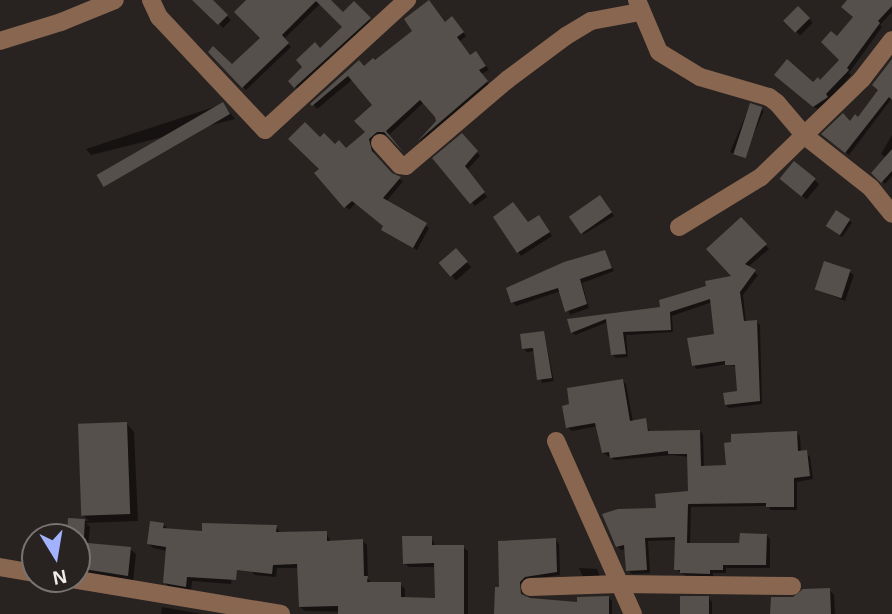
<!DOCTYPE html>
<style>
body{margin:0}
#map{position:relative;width:892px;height:614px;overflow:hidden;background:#282320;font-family:Arial,sans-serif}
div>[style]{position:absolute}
.shadow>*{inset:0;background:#0007;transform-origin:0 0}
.building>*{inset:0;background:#55504c;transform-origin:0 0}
.minor>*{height:18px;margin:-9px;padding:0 9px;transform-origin:9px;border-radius:9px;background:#896650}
span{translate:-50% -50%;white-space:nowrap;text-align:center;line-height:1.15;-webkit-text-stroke:5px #282320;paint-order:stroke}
.north{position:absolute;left:21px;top:523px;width:70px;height:70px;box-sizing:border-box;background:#282320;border:2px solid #787471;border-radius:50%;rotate:169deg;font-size:19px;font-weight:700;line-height:28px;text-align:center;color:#f1edeb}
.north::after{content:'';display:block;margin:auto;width:24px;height:32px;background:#a3b2fd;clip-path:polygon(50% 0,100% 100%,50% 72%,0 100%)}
</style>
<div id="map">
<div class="shadow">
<div style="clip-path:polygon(197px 0,210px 0,231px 20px,223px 28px)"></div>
<div style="clip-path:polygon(249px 0,329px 0,343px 14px,354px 4px,372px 22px,299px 90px,290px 81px,345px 27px,321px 3px,284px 39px,291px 47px,246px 90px,210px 52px,232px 67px,262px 38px)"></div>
<div style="clip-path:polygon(852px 0,890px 0,892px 12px,880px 25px,882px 27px,849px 73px,851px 75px,829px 101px,817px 109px,779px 78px,813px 84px,820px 82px,842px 60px,837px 38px,855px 17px)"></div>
<div style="left:798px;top:8px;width:21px;height:18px;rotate:45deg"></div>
<div style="clip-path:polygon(456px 22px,466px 36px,459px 42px,470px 57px,480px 57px,489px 70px,481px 74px,490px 86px,423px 143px,420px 141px,437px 122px,437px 116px,424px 102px,389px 135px,381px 135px,372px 143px,375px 156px,391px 174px,403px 181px,386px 202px,429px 228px,417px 250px,387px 233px,385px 226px,356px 203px,349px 210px,317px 173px,321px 169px,320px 139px,346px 150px,367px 132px,375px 105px,353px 79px,317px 109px,313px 104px,359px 62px,364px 68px,446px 24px)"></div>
<div style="clip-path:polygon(892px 68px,892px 98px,849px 155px,826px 137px,859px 119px,880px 90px)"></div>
<div style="clip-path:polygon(223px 104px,235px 119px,91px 155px,86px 149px)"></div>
<div style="left:750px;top:105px;width:15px;height:51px;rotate:23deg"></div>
<div style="clip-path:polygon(892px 135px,892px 176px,885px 184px,873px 173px,886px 158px,881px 154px)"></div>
<div style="clip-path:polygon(462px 136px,480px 156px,467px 170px,487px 197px,475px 206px,435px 159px)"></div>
<div style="left:794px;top:163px;width:33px;height:20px;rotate:40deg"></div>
<div style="clip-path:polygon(603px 200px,614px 216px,584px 234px,580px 231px)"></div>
<div style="clip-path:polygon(741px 219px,769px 249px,748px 267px,758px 275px,743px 295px,746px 323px,757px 322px,760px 325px,762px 404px,729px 408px,726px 405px,739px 393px,737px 367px,727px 364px,697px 369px,693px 365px,716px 335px,712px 302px,672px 316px,673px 332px,626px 335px,628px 357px,616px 358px,613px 355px,608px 322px,575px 335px,572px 332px,569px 320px,662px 309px,734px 277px)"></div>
<div style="clip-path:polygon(542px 220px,552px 236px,521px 256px,518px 252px,528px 223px)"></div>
<div style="clip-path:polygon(849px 220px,852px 223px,842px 237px,831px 229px)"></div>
<div style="left:456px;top:250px;width:23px;height:20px;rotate:49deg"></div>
<div style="clip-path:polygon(605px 252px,614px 271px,582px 283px,589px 308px,570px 315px,561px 291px,516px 306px,513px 302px)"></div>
<div style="clip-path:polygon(850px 272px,854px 275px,845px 301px,816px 289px)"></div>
<div style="clip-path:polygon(544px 333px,554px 381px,542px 383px,535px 351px,527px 352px,524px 349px)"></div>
<div style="clip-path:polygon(623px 381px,626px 384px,633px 422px,645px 420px,650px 433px,700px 431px,703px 435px,704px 468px,728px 467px,796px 433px,800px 436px,801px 453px,810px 456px,813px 479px,797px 482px,797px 510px,771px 510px,768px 506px,691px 507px,690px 545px,741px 545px,766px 535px,770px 539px,770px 568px,726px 568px,726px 573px,713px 573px,713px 577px,686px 576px,676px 569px,677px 540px,648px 541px,650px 573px,632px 574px,628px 570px,626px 549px,621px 550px,617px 546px,658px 510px,690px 492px,689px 457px,672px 455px,615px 460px,603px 453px,598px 426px,572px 431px,568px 428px)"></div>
<div style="clip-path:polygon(127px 424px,134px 432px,138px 521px,86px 523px,90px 527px,88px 545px,130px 549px,136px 554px,133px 581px,77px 573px,77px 537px,55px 537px,55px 533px,69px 534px,70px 520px,89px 521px,83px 515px)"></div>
<div style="clip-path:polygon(163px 524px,168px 529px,203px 533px,239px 531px,231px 584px,192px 581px,191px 590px,169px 587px,164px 582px,168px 551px,153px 548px,149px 544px)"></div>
<div style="clip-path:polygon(276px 526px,281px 534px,326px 533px,331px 542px,362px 541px,367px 545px,368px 579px,371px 582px,400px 584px,405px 589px,405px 598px,436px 600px,436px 567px,409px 567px,404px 563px,431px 537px,436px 547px,463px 547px,468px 551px,468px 614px,305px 611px,300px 607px,299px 568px,277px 568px,276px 577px,255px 575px,251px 571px)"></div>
<div style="clip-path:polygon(556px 540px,559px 544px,560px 575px,528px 580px,521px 593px,525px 599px,579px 604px,608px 597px,612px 601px,612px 614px,496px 614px,497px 589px)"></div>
<div style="clip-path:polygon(579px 568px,597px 569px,600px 576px,583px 577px)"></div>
<div style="clip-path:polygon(829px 590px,834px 595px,835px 614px,775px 614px)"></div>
<div style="clip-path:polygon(709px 598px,712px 602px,712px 614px,682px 614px)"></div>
<div style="clip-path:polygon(162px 607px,202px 614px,161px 614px)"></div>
</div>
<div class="building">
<div style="clip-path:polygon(192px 0,213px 0,228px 15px,218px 25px)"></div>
<div style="clip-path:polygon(246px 0,331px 0,343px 12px,354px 1px,371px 18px,294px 88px,288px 81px,302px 67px,296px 60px,315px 42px,320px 48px,342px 27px,316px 1px,282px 35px,289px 43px,242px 88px,208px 52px,213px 46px,232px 64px,260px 38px,234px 12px)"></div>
<div style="clip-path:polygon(429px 0,445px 22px,452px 16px,464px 32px,457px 37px,470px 55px,476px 51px,486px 66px,479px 70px,488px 81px,418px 141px,436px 121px,435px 117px,420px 100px,386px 131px,404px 153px,384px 132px,377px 132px,369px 139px,372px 151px,392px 173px,401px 177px,383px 198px,427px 223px,413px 248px,381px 230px,383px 226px,352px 201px,344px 208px,314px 173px,319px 169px,288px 139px,305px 122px,320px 137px,324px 133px,335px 144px,339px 140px,346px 148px,365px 132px,354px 121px,372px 105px,348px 76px,312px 106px,310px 104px,359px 60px,364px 66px,373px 58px,375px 60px,412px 31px,404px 19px)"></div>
<div style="clip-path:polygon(847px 0,892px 0,892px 6px,878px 21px,880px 23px,847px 68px,849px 70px,826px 94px,828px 97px,813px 107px,774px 75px,787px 59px,813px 82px,818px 77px,820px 80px,839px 60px,821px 42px,831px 31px,837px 36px,853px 17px,841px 7px)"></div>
<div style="left:798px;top:6px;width:17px;height:21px;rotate:45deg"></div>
<div style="clip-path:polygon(892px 59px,892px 100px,889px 97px,845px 153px,821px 134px,843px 113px,850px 121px,855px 114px,858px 117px,878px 90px,872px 85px)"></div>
<div style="left:223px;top:102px;width:14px;height:146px;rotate:60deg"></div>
<div style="left:750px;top:103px;width:13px;height:54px;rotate:18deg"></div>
<div style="clip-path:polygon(462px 133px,478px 151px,465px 166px,485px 192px,470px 204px,432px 158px)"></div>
<div style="clip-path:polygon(892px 149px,892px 171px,881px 183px,871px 173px)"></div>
<div style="left:794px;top:161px;width:28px;height:23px;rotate:39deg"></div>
<div style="left:600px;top:195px;width:21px;height:38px;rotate:55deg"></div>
<div style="clip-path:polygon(513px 202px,528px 222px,539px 215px,550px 232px,517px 253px,493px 217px)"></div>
<div style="left:836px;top:210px;width:17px;height:19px;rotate:33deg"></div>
<div style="clip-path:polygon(741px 217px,767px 244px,745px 264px,756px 270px,740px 292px,744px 321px,757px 320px,760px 401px,725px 405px,723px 393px,737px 391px,735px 365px,725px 365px,725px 361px,692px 366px,687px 338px,714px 334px,710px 299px,670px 312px,671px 330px,623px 332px,626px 354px,611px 355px,606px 319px,571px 333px,567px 319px,660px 307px,659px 300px,706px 286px,705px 281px,731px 276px,706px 249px)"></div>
<div style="left:456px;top:248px;width:18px;height:23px;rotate:49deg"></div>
<div style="clip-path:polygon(605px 250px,612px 268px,580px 279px,587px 304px,565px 312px,558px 288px,511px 303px,506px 288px,564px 262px)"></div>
<div style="left:824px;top:261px;width:28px;height:30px;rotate:18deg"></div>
<div style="clip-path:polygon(544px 331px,552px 378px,537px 380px,533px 348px,522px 349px,520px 334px)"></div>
<div style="clip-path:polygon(623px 379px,630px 421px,646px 418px,648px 431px,700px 430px,701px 466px,726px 465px,724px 443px,731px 442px,731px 434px,797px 431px,798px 451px,807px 450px,810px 476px,794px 478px,794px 507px,766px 507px,766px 503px,688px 504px,687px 543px,739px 543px,740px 533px,767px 534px,766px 565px,723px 565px,723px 570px,710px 570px,710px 574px,680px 573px,680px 570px,674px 570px,675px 537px,645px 538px,647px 570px,626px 571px,624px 545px,616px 547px,602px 514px,618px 509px,656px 508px,655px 494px,688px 491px,687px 454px,668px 454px,668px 451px,610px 458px,609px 452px,602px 453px,595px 423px,566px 428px,562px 406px,569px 404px,567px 388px)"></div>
<div style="left:127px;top:422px;width:92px;height:49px;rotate:88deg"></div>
<div style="left:68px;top:518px;width:17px;height:19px;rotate:3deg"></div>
<div style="clip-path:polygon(150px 521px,164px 523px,163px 528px,202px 531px,202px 523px,277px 525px,276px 532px,327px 531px,327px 541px,363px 539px,364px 576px,368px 576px,367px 582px,401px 582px,401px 597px,435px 598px,434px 563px,403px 564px,402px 536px,432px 536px,432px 545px,464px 545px,464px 614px,338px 614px,338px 606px,299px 607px,297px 564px,273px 565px,272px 574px,237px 570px,236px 580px,187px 577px,186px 587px,163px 583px,166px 547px,147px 544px)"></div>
<div style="clip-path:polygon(556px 538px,557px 572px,525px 577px,520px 582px,521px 594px,530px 598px,577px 602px,577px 597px,609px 596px,609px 614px,494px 614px,495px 587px,499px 587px,498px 541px)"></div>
<div style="clip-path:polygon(77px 542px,131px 547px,128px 576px,77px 568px)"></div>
<div style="clip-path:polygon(830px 588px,831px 614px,770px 614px,771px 597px,793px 597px,803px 589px)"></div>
<div style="left:680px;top:596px;width:29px;height:18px"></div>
</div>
<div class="minor">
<div style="left:151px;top:0;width:19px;rotate:65deg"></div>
<div style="left:159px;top:17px;width:155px;rotate:46.8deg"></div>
<div style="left:265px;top:130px;width:193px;rotate:-42.5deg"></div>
<div style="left:637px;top:0;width:56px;rotate:67.1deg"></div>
<div style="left:659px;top:52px;width:48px;rotate:31.4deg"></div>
<div style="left:700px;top:77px;width:72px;rotate:16.2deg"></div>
<div style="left:769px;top:97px;width:10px;rotate:37deg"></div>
<div style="left:777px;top:103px;width:43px;rotate:49.7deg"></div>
<div style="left:805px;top:136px;width:84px;rotate:38.2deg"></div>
<div style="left:871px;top:188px;width:33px;rotate:51deg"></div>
<div style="left:0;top:41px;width:64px;rotate:-17.3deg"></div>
<div style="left:61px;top:22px;width:58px;rotate:-22.2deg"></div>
<div style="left:380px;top:143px;width:30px;rotate:48deg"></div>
<div style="left:400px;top:165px;width:6px;rotate:9deg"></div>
<div style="left:406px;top:166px;width:133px;rotate:-40.4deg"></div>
<div style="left:507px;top:80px;width:74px;rotate:-36.7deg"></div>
<div style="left:566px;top:36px;width:29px;rotate:-31deg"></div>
<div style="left:591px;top:21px;width:50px;rotate:-10.4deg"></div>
<div style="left:679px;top:227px;width:96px;rotate:-31.4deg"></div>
<div style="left:761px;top:177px;width:141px;rotate:-44.1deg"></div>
<div style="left:862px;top:79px;width:49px;rotate:-52.4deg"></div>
<div style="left:556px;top:441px;width:189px;rotate:66deg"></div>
<div style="left:0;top:567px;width:36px;rotate:10deg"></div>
<div style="left:72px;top:579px;width:212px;rotate:9.5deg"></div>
<div style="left:530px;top:587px;width:89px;rotate:-1.9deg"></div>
<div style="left:619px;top:584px;width:173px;rotate:0.7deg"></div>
</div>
<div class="north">N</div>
</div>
